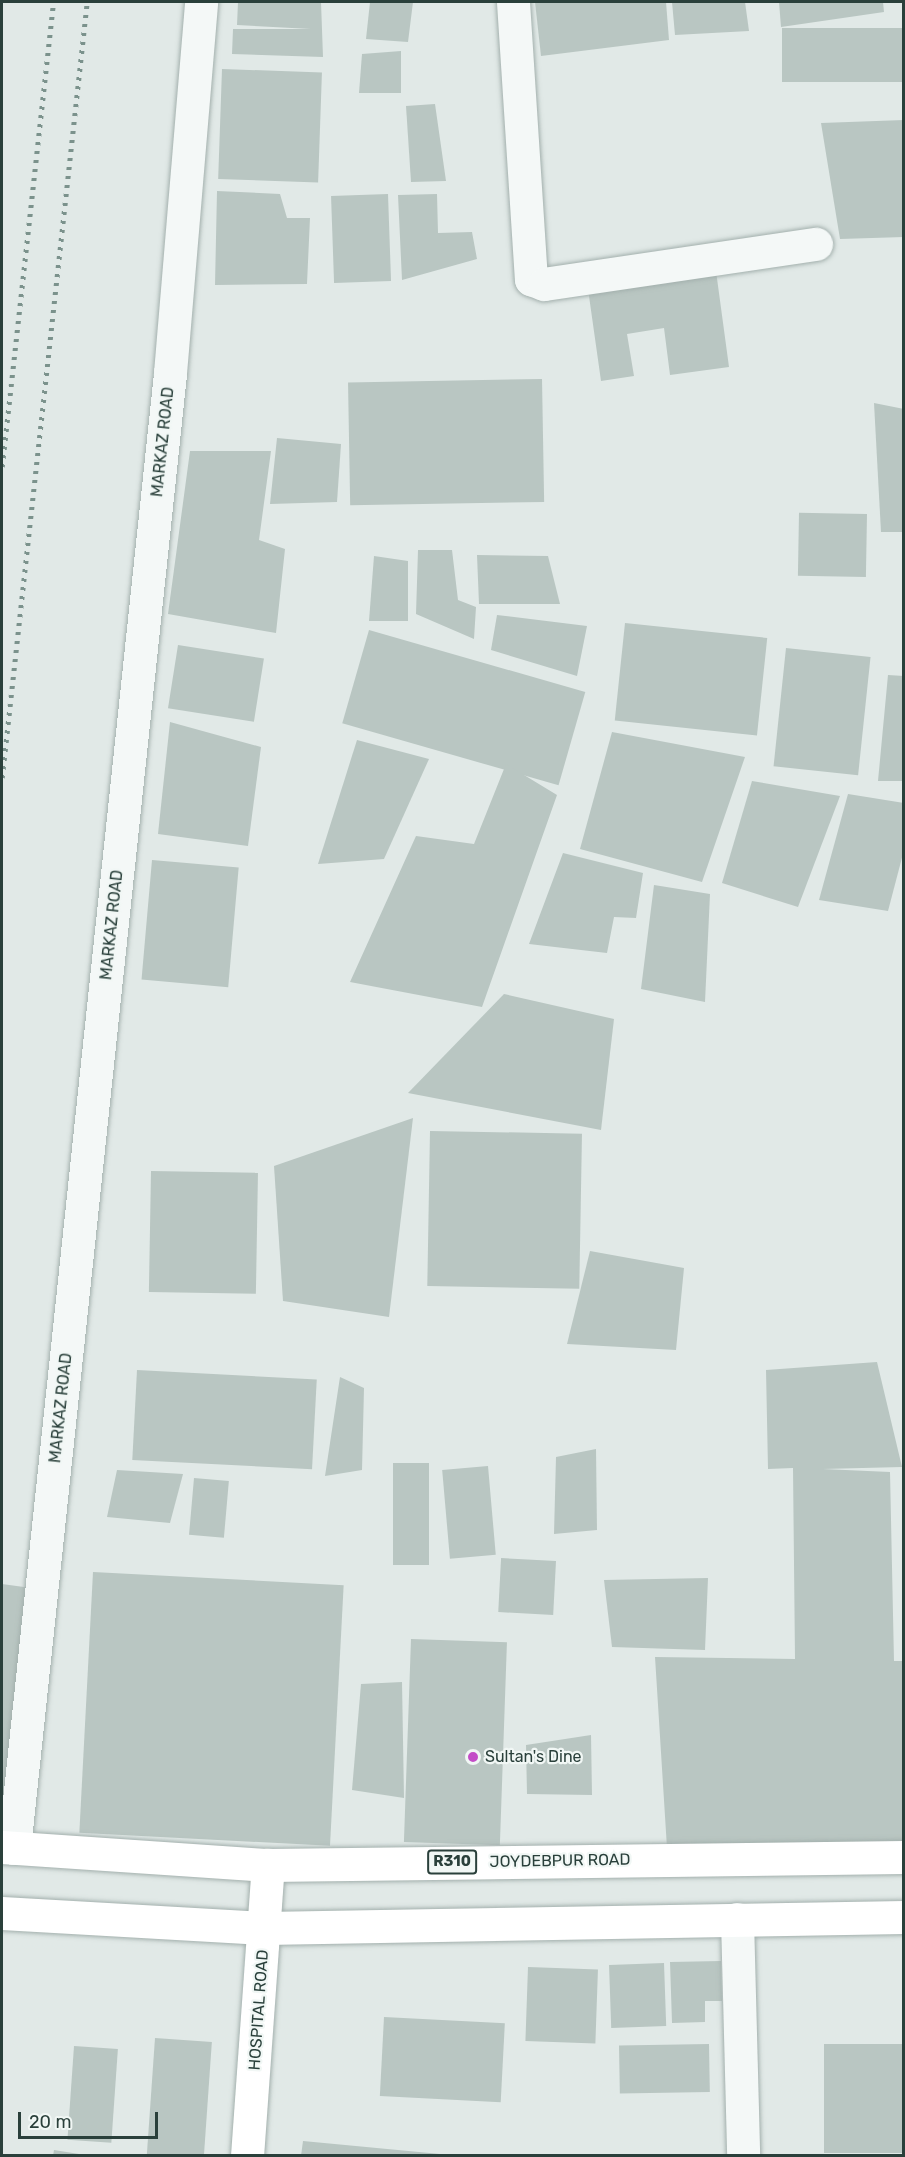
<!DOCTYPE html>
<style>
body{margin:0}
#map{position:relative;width:905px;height:2157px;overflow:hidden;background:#e1e9e7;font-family:Rubik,sans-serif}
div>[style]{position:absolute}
.building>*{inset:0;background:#b9c6c2;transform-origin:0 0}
.roads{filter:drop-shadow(0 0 2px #a3b0ad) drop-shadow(0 0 2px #a3b0ad)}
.minor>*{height:33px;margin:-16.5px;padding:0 16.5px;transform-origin:16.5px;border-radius:16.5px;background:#f4f8f7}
.major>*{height:33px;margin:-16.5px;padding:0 16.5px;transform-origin:16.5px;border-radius:16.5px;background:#fff}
.rail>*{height:4.5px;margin-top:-2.25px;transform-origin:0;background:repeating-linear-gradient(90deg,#7b928c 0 3px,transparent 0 9px)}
.dots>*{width:16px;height:16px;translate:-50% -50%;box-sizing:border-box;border:3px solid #f1f7f5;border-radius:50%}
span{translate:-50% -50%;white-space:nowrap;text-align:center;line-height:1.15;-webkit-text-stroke:4.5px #f1f7f5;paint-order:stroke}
.shield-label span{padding:2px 4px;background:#f1f7f5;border:2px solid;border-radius:4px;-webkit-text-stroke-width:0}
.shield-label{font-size:15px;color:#2a403b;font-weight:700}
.street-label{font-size:16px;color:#2a403b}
.poi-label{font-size:16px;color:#2a403b}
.left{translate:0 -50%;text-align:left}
.frame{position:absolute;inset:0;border:3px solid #2a403b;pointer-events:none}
.scale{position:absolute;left:18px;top:2112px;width:140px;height:27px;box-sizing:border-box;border:3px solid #2a403b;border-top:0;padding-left:8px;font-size:18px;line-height:21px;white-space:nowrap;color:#2a403b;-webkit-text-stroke:4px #f1f7f5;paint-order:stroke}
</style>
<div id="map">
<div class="building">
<div style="clip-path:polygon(238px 2px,321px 2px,323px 57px,232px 54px,233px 29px,311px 29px,237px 25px)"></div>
<div style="clip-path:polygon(370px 2px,413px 2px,408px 42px,366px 39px)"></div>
<div style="clip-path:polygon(535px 2px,666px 2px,669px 40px,541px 56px)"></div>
<div style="clip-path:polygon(672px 2px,745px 2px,749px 31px,675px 35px)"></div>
<div style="clip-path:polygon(779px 2px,883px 2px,884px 12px,781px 27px)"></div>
<div style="left:904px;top:28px;width:54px;height:122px;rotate:90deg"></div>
<div style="clip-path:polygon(401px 51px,401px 93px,359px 93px,362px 54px)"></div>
<div style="left:222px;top:69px;width:100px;height:110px;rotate:2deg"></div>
<div style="clip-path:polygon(435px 104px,446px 181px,411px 182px,406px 106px)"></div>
<div style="clip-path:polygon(904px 120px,904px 237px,840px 239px,821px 123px)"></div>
<div style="clip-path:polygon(217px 191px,280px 194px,287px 218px,310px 218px,307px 284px,215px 285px)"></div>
<div style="left:388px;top:194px;width:87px;height:57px;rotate:88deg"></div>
<div style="clip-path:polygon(437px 194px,438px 233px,472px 232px,477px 259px,402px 280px,398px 195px)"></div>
<div style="clip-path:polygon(716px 271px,729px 367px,670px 375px,664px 328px,627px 334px,634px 376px,601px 381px,588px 289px)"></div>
<div style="left:542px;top:379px;width:123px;height:194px;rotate:89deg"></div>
<div style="clip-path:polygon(874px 403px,904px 409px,904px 532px,881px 532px)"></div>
<div style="clip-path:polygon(277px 438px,341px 444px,337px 502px,270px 504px)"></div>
<div style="clip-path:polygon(190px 451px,271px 451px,259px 540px,285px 549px,276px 633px,168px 614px)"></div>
<div style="left:867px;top:514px;width:63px;height:68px;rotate:91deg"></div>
<div style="clip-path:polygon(418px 550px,452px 550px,458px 600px,476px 607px,474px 639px,416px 614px)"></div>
<div style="clip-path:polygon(477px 555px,548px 556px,560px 604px,479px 604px)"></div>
<div style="clip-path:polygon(374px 556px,408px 561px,408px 621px,369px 621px)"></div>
<div style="clip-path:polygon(497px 615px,587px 626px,577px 676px,491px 650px)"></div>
<div style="left:625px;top:623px;width:143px;height:98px;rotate:6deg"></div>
<div style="left:369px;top:630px;width:225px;height:97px;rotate:16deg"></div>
<div style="left:178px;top:645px;width:87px;height:64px;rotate:9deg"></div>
<div style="left:786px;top:648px;width:85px;height:119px;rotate:6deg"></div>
<div style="clip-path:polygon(888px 675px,904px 676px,904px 781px,878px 781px)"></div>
<div style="clip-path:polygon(170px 722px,261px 747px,248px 846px,158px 834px)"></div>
<div style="clip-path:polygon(612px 732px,745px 757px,702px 882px,580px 849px)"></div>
<div style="clip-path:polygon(357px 740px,429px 759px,384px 859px,318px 864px)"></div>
<div style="clip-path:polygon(506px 764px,557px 795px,482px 1007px,350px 982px,416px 836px,474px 844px)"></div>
<div style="clip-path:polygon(752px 781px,840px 796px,798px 907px,722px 883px)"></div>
<div style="clip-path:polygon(848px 794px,904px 803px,904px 850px,888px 911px,819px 900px)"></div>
<div style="clip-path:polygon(563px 853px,643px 873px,636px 918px,614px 917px,607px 953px,529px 944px)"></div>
<div style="left:152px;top:860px;width:87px;height:120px;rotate:5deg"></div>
<div style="clip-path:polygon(654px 885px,710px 894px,705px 1002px,641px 989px)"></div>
<div style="clip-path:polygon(504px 994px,614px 1019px,601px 1130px,408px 1093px)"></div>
<div style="clip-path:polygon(413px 1118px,389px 1317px,283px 1301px,274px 1166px)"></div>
<div style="left:430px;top:1131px;width:152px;height:155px;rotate:1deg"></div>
<div style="left:151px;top:1171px;width:107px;height:121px;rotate:1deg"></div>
<div style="clip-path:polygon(590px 1251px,684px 1268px,676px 1350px,567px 1344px)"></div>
<div style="clip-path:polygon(877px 1362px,902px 1467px,823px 1469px,890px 1472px,894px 1661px,904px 1661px,904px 1844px,667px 1848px,655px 1657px,795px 1659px,793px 1468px,768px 1469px,766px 1370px)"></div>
<div style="left:137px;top:1370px;width:180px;height:90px;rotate:3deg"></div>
<div style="clip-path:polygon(340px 1377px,364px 1388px,362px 1470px,325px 1476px)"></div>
<div style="clip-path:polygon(596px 1449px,597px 1530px,554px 1534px,556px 1457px)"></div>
<div style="left:393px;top:1463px;width:36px;height:102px"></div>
<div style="left:488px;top:1466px;width:89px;height:46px;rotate:85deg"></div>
<div style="clip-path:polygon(117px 1470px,183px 1474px,170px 1523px,107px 1517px)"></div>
<div style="left:194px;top:1478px;width:35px;height:57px;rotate:5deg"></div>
<div style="left:556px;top:1561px;width:54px;height:55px;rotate:93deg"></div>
<div style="left:93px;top:1572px;width:251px;height:261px;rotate:3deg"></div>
<div style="clip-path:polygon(708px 1578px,705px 1650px,612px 1647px,604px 1580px)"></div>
<div style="clip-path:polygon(2px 1584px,31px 1588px,2px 1823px)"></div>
<div style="left:411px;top:1639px;width:96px;height:203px;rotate:2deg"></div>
<div style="clip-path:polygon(402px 1682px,404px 1798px,352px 1790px,361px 1684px)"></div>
<div style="clip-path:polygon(591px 1735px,592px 1795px,527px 1794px,526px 1745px)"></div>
<div style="clip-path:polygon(721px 1961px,722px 2001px,705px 2001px,705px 2022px,672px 2023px,670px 1962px)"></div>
<div style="left:664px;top:1963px;width:63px;height:55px;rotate:88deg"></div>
<div style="left:528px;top:1967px;width:70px;height:74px;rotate:2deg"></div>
<div style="left:384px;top:2017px;width:121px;height:79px;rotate:3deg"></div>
<div style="left:155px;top:2038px;width:57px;height:119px;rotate:4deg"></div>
<div style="left:709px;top:2044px;width:48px;height:90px;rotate:89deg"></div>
<div style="left:904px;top:2044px;width:109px;height:80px;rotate:90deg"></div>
<div style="left:74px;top:2046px;width:44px;height:94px;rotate:4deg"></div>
<div style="clip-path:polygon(303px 2141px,440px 2154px,440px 2156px,301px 2156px)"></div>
<div style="clip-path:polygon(54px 2150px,79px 2154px,79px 2156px,53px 2156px)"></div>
</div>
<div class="roads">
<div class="minor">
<div style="left:513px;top:2px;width:278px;rotate:86.3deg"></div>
<div style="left:531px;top:279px;width:14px;rotate:21deg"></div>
<div style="left:544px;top:284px;width:275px;rotate:-8.4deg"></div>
<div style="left:14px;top:1848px;width:1483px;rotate:-83.96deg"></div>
<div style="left:170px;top:373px;width:372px;rotate:-85.2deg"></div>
<div style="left:737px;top:1919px;width:237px;rotate:88.5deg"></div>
</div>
<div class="major">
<div style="left:2px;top:1847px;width:267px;rotate:3.9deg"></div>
<div style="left:268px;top:1865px;width:636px;rotate:-0.72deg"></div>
<div style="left:2px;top:1913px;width:262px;rotate:3.3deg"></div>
<div style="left:264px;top:1928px;width:640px;rotate:-0.98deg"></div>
<div style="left:247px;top:2156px;width:292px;rotate:-85.9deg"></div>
</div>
</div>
<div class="rail">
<div style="left:2px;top:467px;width:468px;rotate:-83.7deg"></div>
<div style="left:2px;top:778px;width:781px;rotate:-83.75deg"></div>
</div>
<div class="dots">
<div style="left:473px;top:1757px;background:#c34dc7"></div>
</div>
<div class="shield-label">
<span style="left:452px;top:1862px">R310</span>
</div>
<div class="street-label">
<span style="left:163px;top:442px;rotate:-84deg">MARKAZ ROAD</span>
<span style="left:112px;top:925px;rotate:-84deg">MARKAZ ROAD</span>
<span style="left:61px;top:1408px;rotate:-84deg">MARKAZ ROAD</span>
<span style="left:560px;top:1861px;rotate:-1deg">JOYDEBPUR ROAD</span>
<span style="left:259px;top:2010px;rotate:-86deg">HOSPITAL ROAD</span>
</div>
<div class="poi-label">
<span class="left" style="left:485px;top:1757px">Sultan's Dine</span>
</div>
<div class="frame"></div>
<div class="scale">20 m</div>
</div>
